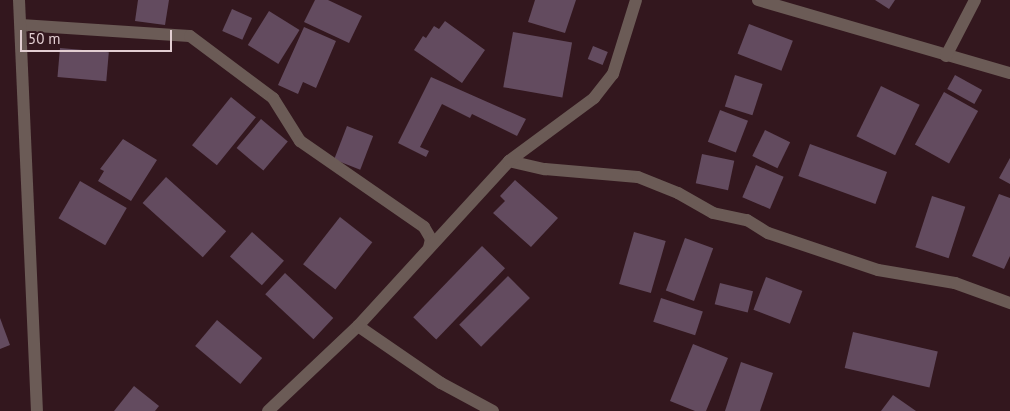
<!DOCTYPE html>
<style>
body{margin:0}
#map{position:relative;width:1010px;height:411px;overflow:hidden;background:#33171e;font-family:"PT Sans",sans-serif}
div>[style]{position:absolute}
.building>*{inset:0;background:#634b5f;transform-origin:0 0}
.minor>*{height:12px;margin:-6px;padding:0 6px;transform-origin:6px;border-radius:6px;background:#6b5b56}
.tertiary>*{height:12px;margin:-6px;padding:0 6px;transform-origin:6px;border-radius:6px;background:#6b5b56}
span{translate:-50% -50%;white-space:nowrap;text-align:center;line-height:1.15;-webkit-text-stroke:4px #33171e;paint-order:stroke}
.scale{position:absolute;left:20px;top:30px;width:152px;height:22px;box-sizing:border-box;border:2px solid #e2ced2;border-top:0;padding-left:6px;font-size:15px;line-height:18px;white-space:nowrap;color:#e2ced2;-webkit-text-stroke:4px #33171e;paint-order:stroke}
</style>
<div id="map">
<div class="building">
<div style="clip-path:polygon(138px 0,169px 0,165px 25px,135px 21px)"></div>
<div style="clip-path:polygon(315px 0,328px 0,362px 16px,349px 43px,304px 22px)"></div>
<div style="clip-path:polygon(535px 0,576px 0,565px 33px,528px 22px)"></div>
<div style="clip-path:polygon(875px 0,895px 0,889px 9px)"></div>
<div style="left:232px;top:9px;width:22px;height:24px;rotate:24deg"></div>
<div style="left:269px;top:11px;width:36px;height:40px;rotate:32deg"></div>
<div style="clip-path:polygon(445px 21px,485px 50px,462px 83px,414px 50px,423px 36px,426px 38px,434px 26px,439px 29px)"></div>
<div style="left:749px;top:24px;width:47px;height:32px;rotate:21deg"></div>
<div style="clip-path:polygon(304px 27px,336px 41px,316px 88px,303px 82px,298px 94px,278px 85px)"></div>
<div style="left:513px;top:32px;width:60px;height:56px;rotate:10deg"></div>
<div style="left:593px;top:46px;width:16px;height:14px;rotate:22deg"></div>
<div style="left:60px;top:48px;width:49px;height:29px;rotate:5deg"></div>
<div style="left:735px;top:75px;width:29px;height:33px;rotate:18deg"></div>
<div style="left:955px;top:75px;width:31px;height:16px;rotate:29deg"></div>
<div style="clip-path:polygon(431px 77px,526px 119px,517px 136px,472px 114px,470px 118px,442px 104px,420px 147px,429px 151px,426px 157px,398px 143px)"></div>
<div style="left:881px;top:86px;width:43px;height:56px;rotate:26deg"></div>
<div style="left:944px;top:92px;width:39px;height:60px;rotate:29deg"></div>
<div style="left:231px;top:97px;width:32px;height:62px;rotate:39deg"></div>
<div style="left:720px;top:110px;width:30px;height:34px;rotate:21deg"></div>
<div style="left:261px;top:119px;width:35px;height:38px;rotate:40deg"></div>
<div style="left:347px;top:126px;width:28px;height:36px;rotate:21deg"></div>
<div style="left:765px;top:130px;width:28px;height:29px;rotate:26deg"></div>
<div style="clip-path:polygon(123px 139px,157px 160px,131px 201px,98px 181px,104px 171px,100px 169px)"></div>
<div style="left:810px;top:144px;width:82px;height:34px;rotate:20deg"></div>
<div style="left:702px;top:154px;width:33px;height:30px;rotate:12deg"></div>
<div style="clip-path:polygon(1010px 158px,1010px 184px,999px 178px)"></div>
<div style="left:756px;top:165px;width:30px;height:35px;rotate:23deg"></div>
<div style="left:166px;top:177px;width:81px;height:35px;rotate:42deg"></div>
<div style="clip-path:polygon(515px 180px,558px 218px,531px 247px,493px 213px,505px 201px,500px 196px)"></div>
<div style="left:80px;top:181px;width:54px;height:43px;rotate:30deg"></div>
<div style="clip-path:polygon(999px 194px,1010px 198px,1010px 256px,1004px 269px,972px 256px)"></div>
<div style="left:932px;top:196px;width:35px;height:54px;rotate:18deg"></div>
<div style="left:340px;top:217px;width:41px;height:60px;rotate:38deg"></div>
<div style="left:252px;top:232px;width:43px;height:33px;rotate:42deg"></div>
<div style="left:634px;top:232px;width:33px;height:54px;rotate:16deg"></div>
<div style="left:685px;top:238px;width:30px;height:56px;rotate:20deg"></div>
<div style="left:482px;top:246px;width:32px;height:99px;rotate:44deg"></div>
<div style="left:285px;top:273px;width:66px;height:29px;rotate:43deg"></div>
<div style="left:508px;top:276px;width:31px;height:69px;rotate:45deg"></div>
<div style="left:766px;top:277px;width:39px;height:35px;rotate:21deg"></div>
<div style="left:720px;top:283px;width:34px;height:22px;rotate:14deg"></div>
<div style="left:661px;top:298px;width:44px;height:25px;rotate:18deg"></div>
<div style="clip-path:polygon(0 318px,10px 345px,0 349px)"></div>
<div style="left:217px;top:320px;width:59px;height:34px;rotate:40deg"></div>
<div style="left:853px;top:332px;width:87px;height:37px;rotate:13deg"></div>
<div style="clip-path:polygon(693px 344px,728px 358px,706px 411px,695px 411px,670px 401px)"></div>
<div style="clip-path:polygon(741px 362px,773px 373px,760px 411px,725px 411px)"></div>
<div style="clip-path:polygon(134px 386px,159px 406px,155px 411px,114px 411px)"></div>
<div style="clip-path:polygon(893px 395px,916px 411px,881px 411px)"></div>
</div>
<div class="minor">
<div style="left:758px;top:0;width:262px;rotate:16.2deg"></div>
<div style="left:21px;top:25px;width:169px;rotate:3.7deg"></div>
<div style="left:190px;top:36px;width:104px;rotate:36.8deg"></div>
<div style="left:273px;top:98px;width:51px;rotate:57.9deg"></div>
<div style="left:300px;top:141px;width:151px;rotate:34.7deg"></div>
<div style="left:424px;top:227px;width:14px;rotate:60deg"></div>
<div style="left:431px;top:239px;width:9px;rotate:103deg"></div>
<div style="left:946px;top:56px;width:63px;rotate:-62.6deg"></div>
<div style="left:509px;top:161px;width:37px;rotate:13deg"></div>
<div style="left:545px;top:169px;width:93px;rotate:4.9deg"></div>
<div style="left:638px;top:177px;width:43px;rotate:21.8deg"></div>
<div style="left:678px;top:193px;width:40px;rotate:29.7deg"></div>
<div style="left:713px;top:213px;width:35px;rotate:12deg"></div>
<div style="left:747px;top:220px;width:25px;rotate:32deg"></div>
<div style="left:768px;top:233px;width:116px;rotate:18.6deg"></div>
<div style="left:878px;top:270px;width:78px;rotate:9.6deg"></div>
<div style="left:955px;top:283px;width:59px;rotate:20deg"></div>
<div style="left:358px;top:326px;width:101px;rotate:34.5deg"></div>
<div style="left:441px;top:383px;width:59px;rotate:28.3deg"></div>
<div style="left:268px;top:411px;width:124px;rotate:-43.4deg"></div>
<div style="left:358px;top:326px;width:224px;rotate:-47.5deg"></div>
<div style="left:509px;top:161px;width:106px;rotate:-36.5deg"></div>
<div style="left:594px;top:98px;width:31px;rotate:-52deg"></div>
<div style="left:613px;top:74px;width:77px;rotate:-72.7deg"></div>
</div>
<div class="tertiary">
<div style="left:19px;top:0;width:411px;rotate:87.5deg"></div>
</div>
<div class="scale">50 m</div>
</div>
